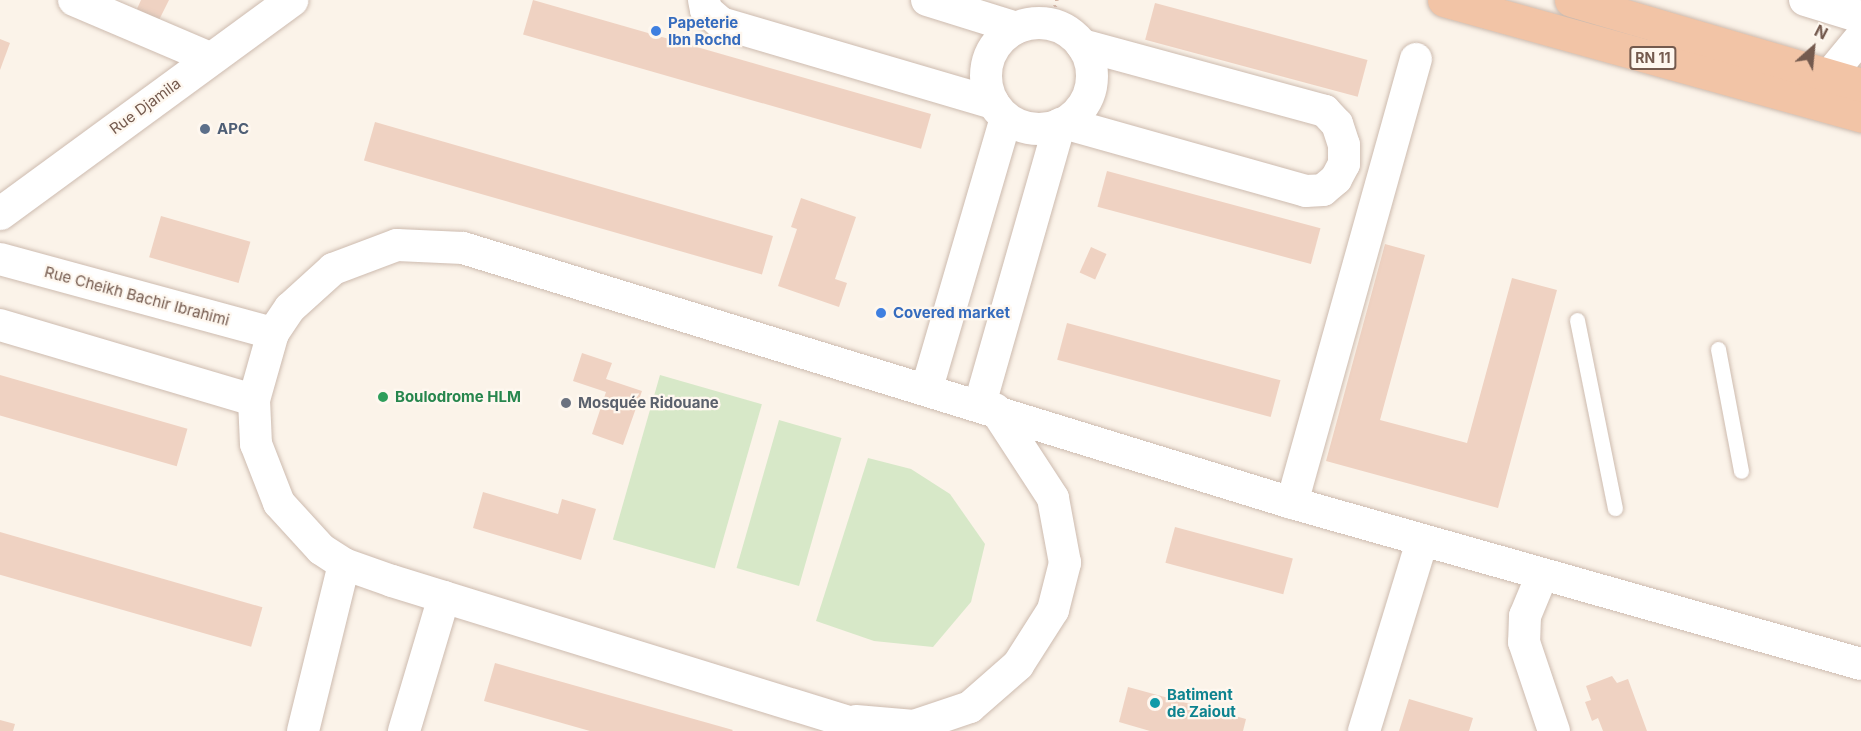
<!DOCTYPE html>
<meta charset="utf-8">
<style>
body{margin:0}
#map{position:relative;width:1861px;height:731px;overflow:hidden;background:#fbf3e9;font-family:Inter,sans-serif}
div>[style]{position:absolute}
.green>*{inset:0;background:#d7e8c8;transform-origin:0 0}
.building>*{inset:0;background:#efd2c2;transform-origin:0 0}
.path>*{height:4px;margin-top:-2px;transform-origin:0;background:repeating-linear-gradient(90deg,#d4b5a5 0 1.5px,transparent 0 6px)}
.roads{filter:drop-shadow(0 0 2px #cdbbaf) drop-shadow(0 0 2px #cdbbaf)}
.service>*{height:15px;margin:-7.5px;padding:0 7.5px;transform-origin:7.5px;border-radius:7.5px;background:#fff}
.minor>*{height:32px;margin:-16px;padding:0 16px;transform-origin:16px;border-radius:16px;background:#fff}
.minor>.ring{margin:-16px;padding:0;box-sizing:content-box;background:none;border:32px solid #fff;border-radius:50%}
.tertiary>*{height:33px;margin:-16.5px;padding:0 16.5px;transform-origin:16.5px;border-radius:16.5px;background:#fff}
.trunk>*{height:33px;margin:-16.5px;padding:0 16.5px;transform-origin:16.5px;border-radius:16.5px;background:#f2c4a6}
.dots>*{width:16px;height:16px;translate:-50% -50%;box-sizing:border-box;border:3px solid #fef7ef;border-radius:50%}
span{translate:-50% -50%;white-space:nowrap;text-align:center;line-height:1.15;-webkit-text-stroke:4.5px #fef7ef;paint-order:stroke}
.shield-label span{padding:2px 4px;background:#fef7ef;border:2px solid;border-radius:4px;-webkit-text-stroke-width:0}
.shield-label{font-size:14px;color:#745a4e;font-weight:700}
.shop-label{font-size:15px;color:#366cbe;font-weight:700}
.left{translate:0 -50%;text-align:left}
.street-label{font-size:15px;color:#745a4e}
.service-label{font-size:15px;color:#4e5e75;font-weight:700}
.leisure-label{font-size:15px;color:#27864d;font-weight:700}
.worship-label{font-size:15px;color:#5b616d;font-weight:700}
.culture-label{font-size:15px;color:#0d838f;font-weight:700}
.north{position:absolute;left:1783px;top:18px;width:60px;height:60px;-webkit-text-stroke:4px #fef7ef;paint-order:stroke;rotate:27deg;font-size:16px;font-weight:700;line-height:24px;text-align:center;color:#745a4e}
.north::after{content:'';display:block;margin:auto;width:21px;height:27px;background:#745a4e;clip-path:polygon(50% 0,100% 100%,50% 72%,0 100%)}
</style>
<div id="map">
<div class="green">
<div style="left:660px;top:375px;width:106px;height:171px;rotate:16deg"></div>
<div style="left:779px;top:420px;width:65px;height:154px;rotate:16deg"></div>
<div style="clip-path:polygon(868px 458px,911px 469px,950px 494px,985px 544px,971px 602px,933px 647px,874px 641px,816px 621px)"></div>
</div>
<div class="building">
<div style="clip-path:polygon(141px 0,169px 0,159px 20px,137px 9px)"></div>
<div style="left:533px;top:0;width:414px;height:36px;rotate:16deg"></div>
<div style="left:1155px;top:3px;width:220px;height:38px;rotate:15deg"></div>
<div style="clip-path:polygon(0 39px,10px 43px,0 70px)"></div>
<div style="left:375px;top:122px;width:414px;height:40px;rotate:16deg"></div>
<div style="left:1107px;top:171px;width:221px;height:37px;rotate:15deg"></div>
<div style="clip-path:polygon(801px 198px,856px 217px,835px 279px,847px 283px,839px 307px,778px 286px,797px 229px,791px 227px)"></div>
<div style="left:161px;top:216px;width:93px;height:43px;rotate:16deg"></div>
<div style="clip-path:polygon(1385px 244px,1425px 255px,1380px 420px,1467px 443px,1512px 278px,1557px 290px,1498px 508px,1326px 461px)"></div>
<div style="left:1091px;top:247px;width:17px;height:28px;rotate:24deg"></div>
<div style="left:1067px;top:323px;width:221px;height:38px;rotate:15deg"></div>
<div style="clip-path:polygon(582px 353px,612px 363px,606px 379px,642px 391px,623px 445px,592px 434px,606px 392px,573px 381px)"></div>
<div style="left:0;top:375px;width:195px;height:39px;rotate:16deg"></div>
<div style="clip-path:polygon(483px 492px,558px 514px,562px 499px,596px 509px,581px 560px,473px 528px)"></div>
<div style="left:1175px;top:527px;width:122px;height:37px;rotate:15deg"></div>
<div style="left:0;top:532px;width:273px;height:41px;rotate:16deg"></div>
<div style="clip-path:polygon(495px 663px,733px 730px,732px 731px,590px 731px,484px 701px)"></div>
<div style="clip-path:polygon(1612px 676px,1617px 683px,1628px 679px,1647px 731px,1603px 731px,1598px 718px,1592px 721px,1585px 702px,1591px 700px,1586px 686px)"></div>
<div style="clip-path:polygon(1128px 687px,1246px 719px,1243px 731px,1150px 731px,1119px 722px)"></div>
<div style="clip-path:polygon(1409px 699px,1473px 718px,1469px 731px,1399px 731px)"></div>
<div style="clip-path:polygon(0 720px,15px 724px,13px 731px,0 731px)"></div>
</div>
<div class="path">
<div style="left:1050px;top:24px;width:25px;rotate:-74deg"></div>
</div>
<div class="roads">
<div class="service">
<div style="left:1577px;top:320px;width:192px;rotate:78.6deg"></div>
<div style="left:1718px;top:349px;width:124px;rotate:79.3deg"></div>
</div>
<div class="minor">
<div style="left:74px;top:0;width:148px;rotate:23.1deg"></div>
<div style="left:704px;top:0;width:10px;rotate:79deg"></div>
<div style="left:706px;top:10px;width:20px;rotate:41deg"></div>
<div style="left:721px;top:23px;width:284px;rotate:16.4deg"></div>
<div style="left:927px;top:0;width:94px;rotate:17.3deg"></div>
<div style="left:1805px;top:0;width:59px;rotate:16.9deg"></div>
<div class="ring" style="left:986px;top:23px;width:74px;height:74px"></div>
<div style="left:1829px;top:76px;width:50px;rotate:-50.6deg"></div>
<div style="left:1064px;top:123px;width:251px;rotate:15.7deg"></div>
<div style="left:1306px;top:191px;width:17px;rotate:-3deg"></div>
<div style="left:1323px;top:190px;width:17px;rotate:-40deg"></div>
<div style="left:1336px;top:179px;width:17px;rotate:-62deg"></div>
<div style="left:1344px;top:164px;width:19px;rotate:-90deg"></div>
<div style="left:1344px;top:145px;width:22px;rotate:-108deg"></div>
<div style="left:1337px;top:124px;width:18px;rotate:-133deg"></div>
<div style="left:1325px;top:111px;width:252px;rotate:-164.8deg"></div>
<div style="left:0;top:259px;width:283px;rotate:15.2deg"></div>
<div style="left:0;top:325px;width:265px;rotate:16.5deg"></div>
<div style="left:927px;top:388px;width:281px;rotate:-73.7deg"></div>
<div style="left:980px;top:404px;width:291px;rotate:-74.1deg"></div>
<div style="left:1292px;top:503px;width:461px;rotate:-74.4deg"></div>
<div style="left:1542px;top:575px;width:44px;rotate:112.5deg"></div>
<div style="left:1525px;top:616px;width:26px;rotate:92deg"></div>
<div style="left:1524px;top:642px;width:94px;rotate:71.4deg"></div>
<div style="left:856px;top:721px;width:58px;rotate:4.9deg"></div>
<div style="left:914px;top:726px;width:59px;rotate:-18.7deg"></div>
<div style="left:970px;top:707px;width:64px;rotate:-41.2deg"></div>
<div style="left:1018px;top:665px;width:65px;rotate:-57.5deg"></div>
<div style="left:1053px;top:610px;width:49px;rotate:-75.7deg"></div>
<div style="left:1065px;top:563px;width:66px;rotate:-100.5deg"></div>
<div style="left:1053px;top:498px;width:106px;rotate:-123.1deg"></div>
<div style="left:303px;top:731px;width:172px;rotate:-76.2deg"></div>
<div style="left:404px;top:731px;width:140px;rotate:-73.4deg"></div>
<div style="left:878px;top:731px;width:509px;rotate:-162.85deg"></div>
<div style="left:392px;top:581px;width:51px;rotate:-160.5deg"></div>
<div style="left:344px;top:564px;width:27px;rotate:-147deg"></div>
<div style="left:321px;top:549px;width:62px;rotate:-132.4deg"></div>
<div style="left:279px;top:503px;width:63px;rotate:-111.3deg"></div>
<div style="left:256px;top:444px;width:44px;rotate:-92.6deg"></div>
<div style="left:254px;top:400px;width:70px;rotate:-74.2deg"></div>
<div style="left:273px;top:333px;width:30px;rotate:-56deg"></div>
<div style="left:290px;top:308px;width:58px;rotate:-42.2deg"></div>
<div style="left:333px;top:269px;width:68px;rotate:-20.6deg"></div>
<div style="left:397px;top:245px;width:66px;rotate:2.6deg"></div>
<div style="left:463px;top:248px;width:867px;rotate:17.1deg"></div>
<div style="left:1292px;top:503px;width:591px;rotate:15.8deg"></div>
<div style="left:1364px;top:731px;width:199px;rotate:-73deg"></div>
</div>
<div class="tertiary">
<div style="left:0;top:213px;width:361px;rotate:-36.2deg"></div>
</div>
<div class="trunk">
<div style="left:1444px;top:0;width:433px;rotate:15.5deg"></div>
<div style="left:1571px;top:0;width:302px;rotate:16.3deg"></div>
</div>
</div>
<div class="dots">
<div style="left:656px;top:31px;background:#3f7fe0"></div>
<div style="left:205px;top:129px;background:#5c6f8a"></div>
<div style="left:881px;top:313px;background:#3f7fe0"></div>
<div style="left:383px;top:397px;background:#2e9e5b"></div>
<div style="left:566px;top:403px;background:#6b7280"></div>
<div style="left:1155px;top:703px;background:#0f9aa8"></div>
</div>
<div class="shield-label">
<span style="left:1653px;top:58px">RN 11</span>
</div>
<div class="shop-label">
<span class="left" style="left:668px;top:31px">Papeterie<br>Ibn Rochd</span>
<span class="left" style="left:893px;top:313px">Covered market</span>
</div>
<div class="street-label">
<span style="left:145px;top:106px;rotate:-36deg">Rue Djamila</span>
<span style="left:137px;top:296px;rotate:15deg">Rue Cheikh Bachir Ibrahimi</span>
</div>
<div class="service-label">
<span class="left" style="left:217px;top:129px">APC</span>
</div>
<div class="leisure-label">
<span class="left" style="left:395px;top:397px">Boulodrome HLM</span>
</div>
<div class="worship-label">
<span class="left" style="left:578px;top:403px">Mosquée Ridouane</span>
</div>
<div class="culture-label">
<span class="left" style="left:1167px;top:703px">Batiment<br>de Zaiout</span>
</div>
<div class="north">N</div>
</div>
